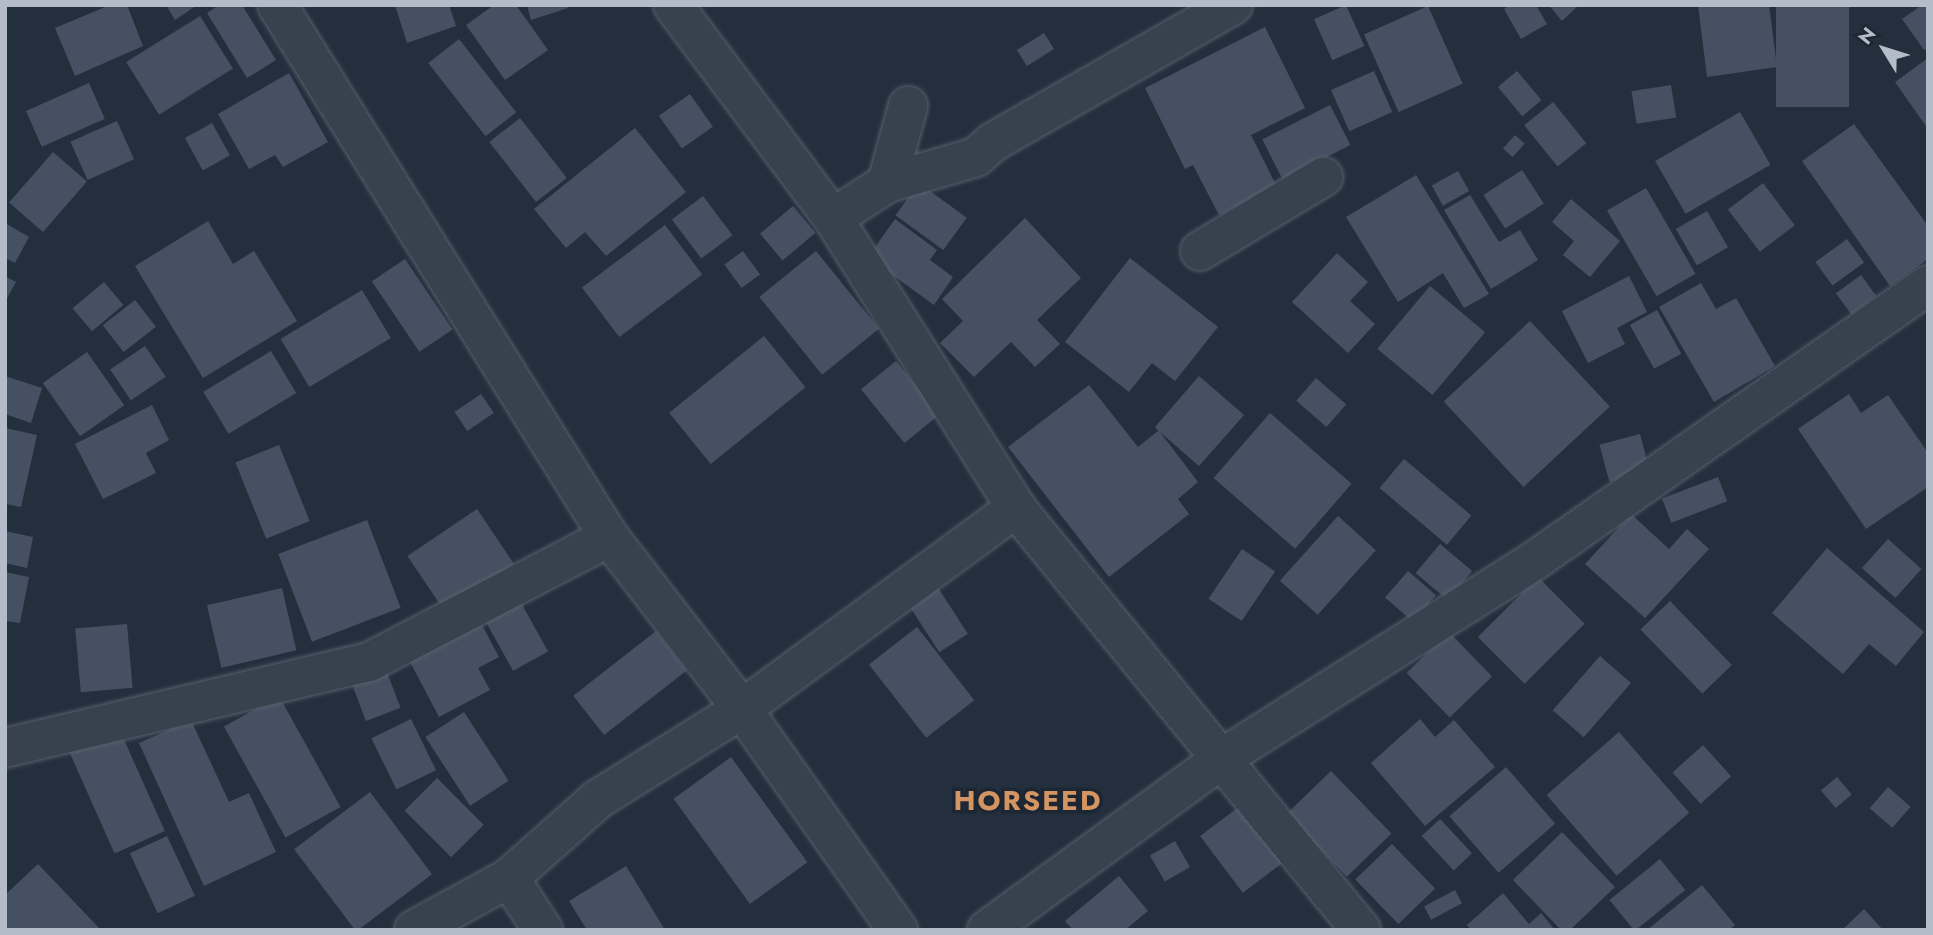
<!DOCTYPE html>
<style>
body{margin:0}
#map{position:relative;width:1933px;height:935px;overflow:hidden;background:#242f3e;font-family:Jost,sans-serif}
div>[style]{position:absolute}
.building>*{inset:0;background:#455162;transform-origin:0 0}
.roads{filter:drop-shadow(0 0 2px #565f6c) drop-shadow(0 0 2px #565f6c)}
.minor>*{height:38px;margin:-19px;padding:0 19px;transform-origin:19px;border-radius:19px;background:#38414e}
span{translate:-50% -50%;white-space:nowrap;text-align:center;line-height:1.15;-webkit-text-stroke:7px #1d2633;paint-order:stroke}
.district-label{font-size:28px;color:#d59563;font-weight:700;letter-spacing:2px}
.frame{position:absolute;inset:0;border:7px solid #b4bcc9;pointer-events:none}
.north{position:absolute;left:1849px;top:14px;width:70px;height:70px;-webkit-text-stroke:5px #1d2633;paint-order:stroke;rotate:308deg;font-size:19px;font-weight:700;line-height:28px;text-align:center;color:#b4bcc9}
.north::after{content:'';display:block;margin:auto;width:24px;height:32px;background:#b4bcc9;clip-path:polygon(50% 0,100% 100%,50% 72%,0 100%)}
</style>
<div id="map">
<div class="building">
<div style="clip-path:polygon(110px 5px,127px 5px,143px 46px,75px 76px,55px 28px)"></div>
<div style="clip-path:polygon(166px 5px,197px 5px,175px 20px)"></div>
<div style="clip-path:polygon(219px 5px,242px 5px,276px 60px,247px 78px,207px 13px)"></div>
<div style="clip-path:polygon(395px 5px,449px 5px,456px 26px,407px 43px)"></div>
<div style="clip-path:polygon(494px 5px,516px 5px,548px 50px,505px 80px,466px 25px)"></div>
<div style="clip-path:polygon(527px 5px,567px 5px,568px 8px,531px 20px)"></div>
<div style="left:1346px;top:5px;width:45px;height:35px;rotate:66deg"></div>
<div style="clip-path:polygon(1510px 5px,1536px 5px,1547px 24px,1521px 39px,1504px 9px)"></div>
<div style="clip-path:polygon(1549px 5px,1579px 5px,1562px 21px)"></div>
<div style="clip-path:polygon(1698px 5px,1769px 5px,1777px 67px,1707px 77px)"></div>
<div style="left:1776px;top:5px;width:73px;height:102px"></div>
<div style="clip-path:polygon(1922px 5px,1928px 5px,1928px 48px,1924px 50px,1902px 19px)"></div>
<div style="left:1428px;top:6px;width:85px;height:70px;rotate:66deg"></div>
<div style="left:200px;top:16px;width:62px;height:87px;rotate:58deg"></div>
<div style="clip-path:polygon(1265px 27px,1305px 108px,1251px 135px,1277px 187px,1219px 215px,1193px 165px,1185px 169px,1145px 88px)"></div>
<div style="left:1044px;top:33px;width:19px;height:32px;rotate:58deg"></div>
<div style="left:459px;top:39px;width:93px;height:39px;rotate:52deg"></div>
<div style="clip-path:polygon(1928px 58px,1928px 129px,1895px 82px)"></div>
<div style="left:1374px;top:71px;width:45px;height:47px;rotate:66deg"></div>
<div style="left:1517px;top:71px;width:38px;height:25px;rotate:50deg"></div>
<div style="clip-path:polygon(289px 73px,328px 142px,283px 167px,275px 155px,249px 169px,218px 114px)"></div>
<div style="left:89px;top:83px;width:39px;height:69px;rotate:66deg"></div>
<div style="left:1671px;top:85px;width:33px;height:40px;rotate:81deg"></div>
<div style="left:690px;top:94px;width:40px;height:38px;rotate:55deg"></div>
<div style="left:1553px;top:102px;width:53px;height:37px;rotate:51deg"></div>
<div style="left:1330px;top:105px;width:45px;height:76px;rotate:63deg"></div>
<div style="left:1740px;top:112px;width:61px;height:98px;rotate:60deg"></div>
<div style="left:520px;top:118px;width:76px;height:39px;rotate:52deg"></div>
<div style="left:117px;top:121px;width:42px;height:51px;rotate:66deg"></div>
<div style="left:212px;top:123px;width:37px;height:31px;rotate:61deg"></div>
<div style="clip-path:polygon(1854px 124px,1928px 226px,1928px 259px,1890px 286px,1802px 161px)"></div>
<div style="clip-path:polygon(635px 128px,686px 192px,606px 256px,585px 232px,566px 248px,534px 209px)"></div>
<div style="left:1515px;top:135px;width:13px;height:18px;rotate:42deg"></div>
<div style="left:53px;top:152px;width:45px;height:67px;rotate:41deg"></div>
<div style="left:1522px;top:170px;width:40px;height:46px;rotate:57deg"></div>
<div style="left:1458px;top:171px;width:23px;height:30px;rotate:61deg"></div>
<div style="clip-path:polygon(1416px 175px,1489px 294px,1464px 308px,1443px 273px,1398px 302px,1346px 217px)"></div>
<div style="left:919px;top:183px;width:59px;height:40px;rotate:36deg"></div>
<div style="left:1763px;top:183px;width:53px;height:44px;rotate:53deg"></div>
<div style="left:1646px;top:188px;width:99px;height:45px;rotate:60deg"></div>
<div style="clip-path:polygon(1470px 195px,1499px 242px,1520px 230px,1538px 260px,1491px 289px,1444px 210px)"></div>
<div style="left:703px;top:196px;width:49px;height:39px;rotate:53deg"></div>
<div style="clip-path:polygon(1571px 199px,1620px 241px,1590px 277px,1563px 255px,1574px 241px,1552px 222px)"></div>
<div style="left:793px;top:206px;width:35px;height:43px;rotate:50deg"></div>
<div style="left:1707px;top:211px;width:42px;height:36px;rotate:60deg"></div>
<div style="clip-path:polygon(1025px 218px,1081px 278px,1037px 320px,1060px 344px,1035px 367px,1011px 342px,974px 377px,940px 343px,963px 321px,942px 299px)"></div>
<div style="clip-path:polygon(895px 219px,937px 250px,930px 260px,953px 277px,934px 305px,868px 257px)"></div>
<div style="clip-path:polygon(208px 221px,233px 264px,254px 251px,297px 321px,203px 378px,135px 266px)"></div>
<div style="clip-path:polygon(5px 223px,29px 237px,15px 263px,5px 258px)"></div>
<div style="left:665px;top:225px;width:62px;height:104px;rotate:53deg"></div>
<div style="left:1847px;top:239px;width:29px;height:39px;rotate:54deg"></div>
<div style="left:743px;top:251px;width:29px;height:23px;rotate:54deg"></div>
<div style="left:816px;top:251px;width:100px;height:73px;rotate:51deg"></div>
<div style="clip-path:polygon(1337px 253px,1368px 282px,1350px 301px,1375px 324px,1348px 353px,1292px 302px)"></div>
<div style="clip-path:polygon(1130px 258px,1218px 327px,1175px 381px,1152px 363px,1129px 392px,1065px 342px)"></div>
<div style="left:405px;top:259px;width:85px;height:40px;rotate:56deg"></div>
<div style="left:1861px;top:275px;width:26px;height:31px;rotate:54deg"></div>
<div style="clip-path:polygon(5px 276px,16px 282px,5px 302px)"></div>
<div style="clip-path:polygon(1629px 276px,1647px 312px,1617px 328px,1625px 344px,1588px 363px,1562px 311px)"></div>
<div style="left:104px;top:282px;width:30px;height:41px;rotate:50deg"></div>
<div style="clip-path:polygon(1701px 283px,1716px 309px,1736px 298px,1775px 366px,1714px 402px,1659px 307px)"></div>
<div style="left:1430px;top:286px;width:72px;height:82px;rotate:40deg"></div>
<div style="left:362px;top:290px;width:56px;height:95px;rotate:59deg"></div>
<div style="left:135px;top:300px;width:34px;height:41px;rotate:52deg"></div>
<div style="left:1657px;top:310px;width:50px;height:31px;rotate:61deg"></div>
<div style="left:1530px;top:321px;width:117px;height:118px;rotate:47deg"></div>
<div style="left:764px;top:336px;width:66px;height:122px;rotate:51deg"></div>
<div style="left:145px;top:346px;width:37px;height:42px;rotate:56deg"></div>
<div style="left:271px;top:351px;width:49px;height:79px;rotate:59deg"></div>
<div style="left:87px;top:352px;width:65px;height:54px;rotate:55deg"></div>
<div style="left:896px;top:361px;width:69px;height:45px;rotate:51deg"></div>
<div style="clip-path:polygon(5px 376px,42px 388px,31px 423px,5px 414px)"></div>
<div style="clip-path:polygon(1199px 376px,1244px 415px,1199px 466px,1160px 432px,1198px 482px,1178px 499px,1189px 514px,1109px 577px,1008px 447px,1089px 385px,1138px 447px,1158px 431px,1155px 427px)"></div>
<div style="left:1316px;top:378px;width:40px;height:30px;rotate:41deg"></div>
<div style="left:481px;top:394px;width:23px;height:32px;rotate:56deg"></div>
<div style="clip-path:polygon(1849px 394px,1861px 413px,1888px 395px,1928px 453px,1928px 487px,1866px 529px,1798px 429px)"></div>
<div style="clip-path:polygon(152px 405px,169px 440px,146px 453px,156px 473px,103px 499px,75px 444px)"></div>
<div style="left:1270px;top:413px;width:108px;height:86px;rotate:41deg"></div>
<div style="clip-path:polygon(5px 428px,37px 435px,21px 507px,5px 504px)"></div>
<div style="left:1640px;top:434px;width:38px;height:42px;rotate:75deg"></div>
<div style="left:279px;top:445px;width:82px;height:47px;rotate:68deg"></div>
<div style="left:1404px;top:459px;width:88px;height:38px;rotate:40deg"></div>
<div style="left:1718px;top:477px;width:26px;height:60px;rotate:69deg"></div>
<div style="left:477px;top:509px;width:66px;height:84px;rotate:56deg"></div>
<div style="clip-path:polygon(1631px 514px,1669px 549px,1687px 529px,1709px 549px,1645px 618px,1585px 564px)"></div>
<div style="left:1338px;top:516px;width:51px;height:87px;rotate:42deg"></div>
<div style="left:367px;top:520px;width:94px;height:95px;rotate:69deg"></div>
<div style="clip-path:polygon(5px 531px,33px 537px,27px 568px,5px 563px)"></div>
<div style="left:1888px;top:539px;width:45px;height:39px;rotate:42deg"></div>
<div style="left:1440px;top:544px;width:42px;height:38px;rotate:40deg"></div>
<div style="clip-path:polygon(1827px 548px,1924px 632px,1896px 666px,1869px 644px,1843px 674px,1772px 613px)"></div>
<div style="left:1242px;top:549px;width:40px;height:60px;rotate:34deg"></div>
<div style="left:1408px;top:571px;width:37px;height:35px;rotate:41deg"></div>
<div style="clip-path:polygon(5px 572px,29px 577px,20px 623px,5px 621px)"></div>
<div style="left:1538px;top:577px;width:66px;height:85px;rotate:45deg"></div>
<div style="left:933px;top:580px;width:64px;height:34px;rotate:57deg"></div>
<div style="left:282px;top:588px;width:64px;height:77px;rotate:77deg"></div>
<div style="left:519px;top:599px;width:60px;height:40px;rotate:61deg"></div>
<div style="left:1670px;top:601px;width:89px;height:41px;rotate:46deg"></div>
<div style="clip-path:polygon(480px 621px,499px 657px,478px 668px,490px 690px,439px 717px,409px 660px)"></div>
<div style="left:127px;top:624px;width:64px;height:52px;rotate:85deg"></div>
<div style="left:917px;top:627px;width:93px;height:61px;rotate:52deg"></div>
<div style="left:656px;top:631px;width:50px;height:105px;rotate:52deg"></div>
<div style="left:1449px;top:632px;width:62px;height:59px;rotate:46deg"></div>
<div style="left:1600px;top:656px;width:41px;height:72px;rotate:41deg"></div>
<div style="left:383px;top:662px;width:49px;height:37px;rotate:69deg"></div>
<div style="left:279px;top:696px;width:127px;height:63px;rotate:61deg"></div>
<div style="left:464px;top:712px;width:82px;height:46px;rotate:57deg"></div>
<div style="left:411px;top:719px;width:57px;height:44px;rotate:64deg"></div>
<div style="clip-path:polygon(1420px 719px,1435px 737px,1454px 720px,1495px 767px,1425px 826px,1371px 763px)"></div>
<div style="clip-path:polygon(191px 720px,229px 802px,249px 793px,276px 852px,204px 886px,139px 743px)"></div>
<div style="left:118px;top:726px;width:115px;height:55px;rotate:66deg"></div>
<div style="left:1619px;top:732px;width:107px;height:96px;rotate:49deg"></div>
<div style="left:1703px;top:745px;width:42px;height:41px;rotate:48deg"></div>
<div style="left:731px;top:757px;width:130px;height:71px;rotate:54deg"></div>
<div style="left:1506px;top:767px;width:75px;height:75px;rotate:49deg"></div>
<div style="left:1331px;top:771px;width:87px;height:62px;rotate:46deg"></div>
<div style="left:1837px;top:777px;width:23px;height:21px;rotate:50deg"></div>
<div style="left:437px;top:778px;width:66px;height:46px;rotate:45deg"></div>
<div style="left:1888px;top:787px;width:30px;height:28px;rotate:41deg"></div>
<div style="left:370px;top:792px;width:103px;height:95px;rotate:53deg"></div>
<div style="left:1248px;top:800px;width:71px;height:60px;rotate:53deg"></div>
<div style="left:1440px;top:819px;width:47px;height:25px;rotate:47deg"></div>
<div style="clip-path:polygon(1562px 832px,1615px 887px,1570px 930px,1561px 930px,1513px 880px)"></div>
<div style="left:167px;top:836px;width:66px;height:41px;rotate:65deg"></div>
<div style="left:1175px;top:841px;width:30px;height:29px;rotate:60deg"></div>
<div style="left:1392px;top:844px;width:62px;height:51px;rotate:46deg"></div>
<div style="left:1660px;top:859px;width:40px;height:65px;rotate:51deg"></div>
<div style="clip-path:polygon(38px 864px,101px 930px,5px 930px,5px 895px)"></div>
<div style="clip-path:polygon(626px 866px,665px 930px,587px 930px,569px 901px)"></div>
<div style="clip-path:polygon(1119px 876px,1148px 911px,1125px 930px,1073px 930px,1065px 921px)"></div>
<div style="clip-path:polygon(1702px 885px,1735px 925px,1729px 930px,1647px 930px)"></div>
<div style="left:1455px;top:890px;width:15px;height:35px;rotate:62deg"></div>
<div style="clip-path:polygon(1503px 893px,1529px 924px,1541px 913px,1555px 930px,1471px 930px,1467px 925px)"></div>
<div style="clip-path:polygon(1864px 909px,1883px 930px,1842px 930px)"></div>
</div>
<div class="roads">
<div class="minor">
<div style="left:277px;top:5px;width:627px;rotate:58.03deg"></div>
<div style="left:609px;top:537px;width:217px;rotate:52.3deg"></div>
<div style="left:742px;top:709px;width:271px;rotate:54.8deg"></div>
<div style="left:673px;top:5px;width:266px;rotate:53.1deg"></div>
<div style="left:833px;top:218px;width:343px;rotate:57.7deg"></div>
<div style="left:1016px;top:508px;width:545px;rotate:50.73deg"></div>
<div style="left:887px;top:183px;width:80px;rotate:-74.7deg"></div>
<div style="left:833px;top:218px;width:64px;rotate:-32.9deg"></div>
<div style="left:887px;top:183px;width:93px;rotate:-16.3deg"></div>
<div style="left:976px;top:157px;width:23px;rotate:-41deg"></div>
<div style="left:993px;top:142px;width:276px;rotate:-29.7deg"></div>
<div style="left:1200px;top:251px;width:144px;rotate:-31deg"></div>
<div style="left:5px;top:748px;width:374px;rotate:-13.3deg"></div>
<div style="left:369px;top:662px;width:271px;rotate:-27.5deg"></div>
<div style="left:509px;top:878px;width:62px;rotate:56.8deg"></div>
<div style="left:414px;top:930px;width:108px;rotate:-28.7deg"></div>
<div style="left:509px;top:878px;width:119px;rotate:-41.6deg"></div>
<div style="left:598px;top:799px;width:170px;rotate:-32deg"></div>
<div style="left:742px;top:709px;width:340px;rotate:-36.3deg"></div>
<div style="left:987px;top:930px;width:293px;rotate:-36.1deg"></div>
<div style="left:1224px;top:757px;width:367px;rotate:-32.3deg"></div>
<div style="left:1534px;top:561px;width:481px;rotate:-35deg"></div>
</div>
</div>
<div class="district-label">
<span style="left:1028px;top:801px">HORSEED</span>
</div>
<div class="frame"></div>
<div class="north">N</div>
</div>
